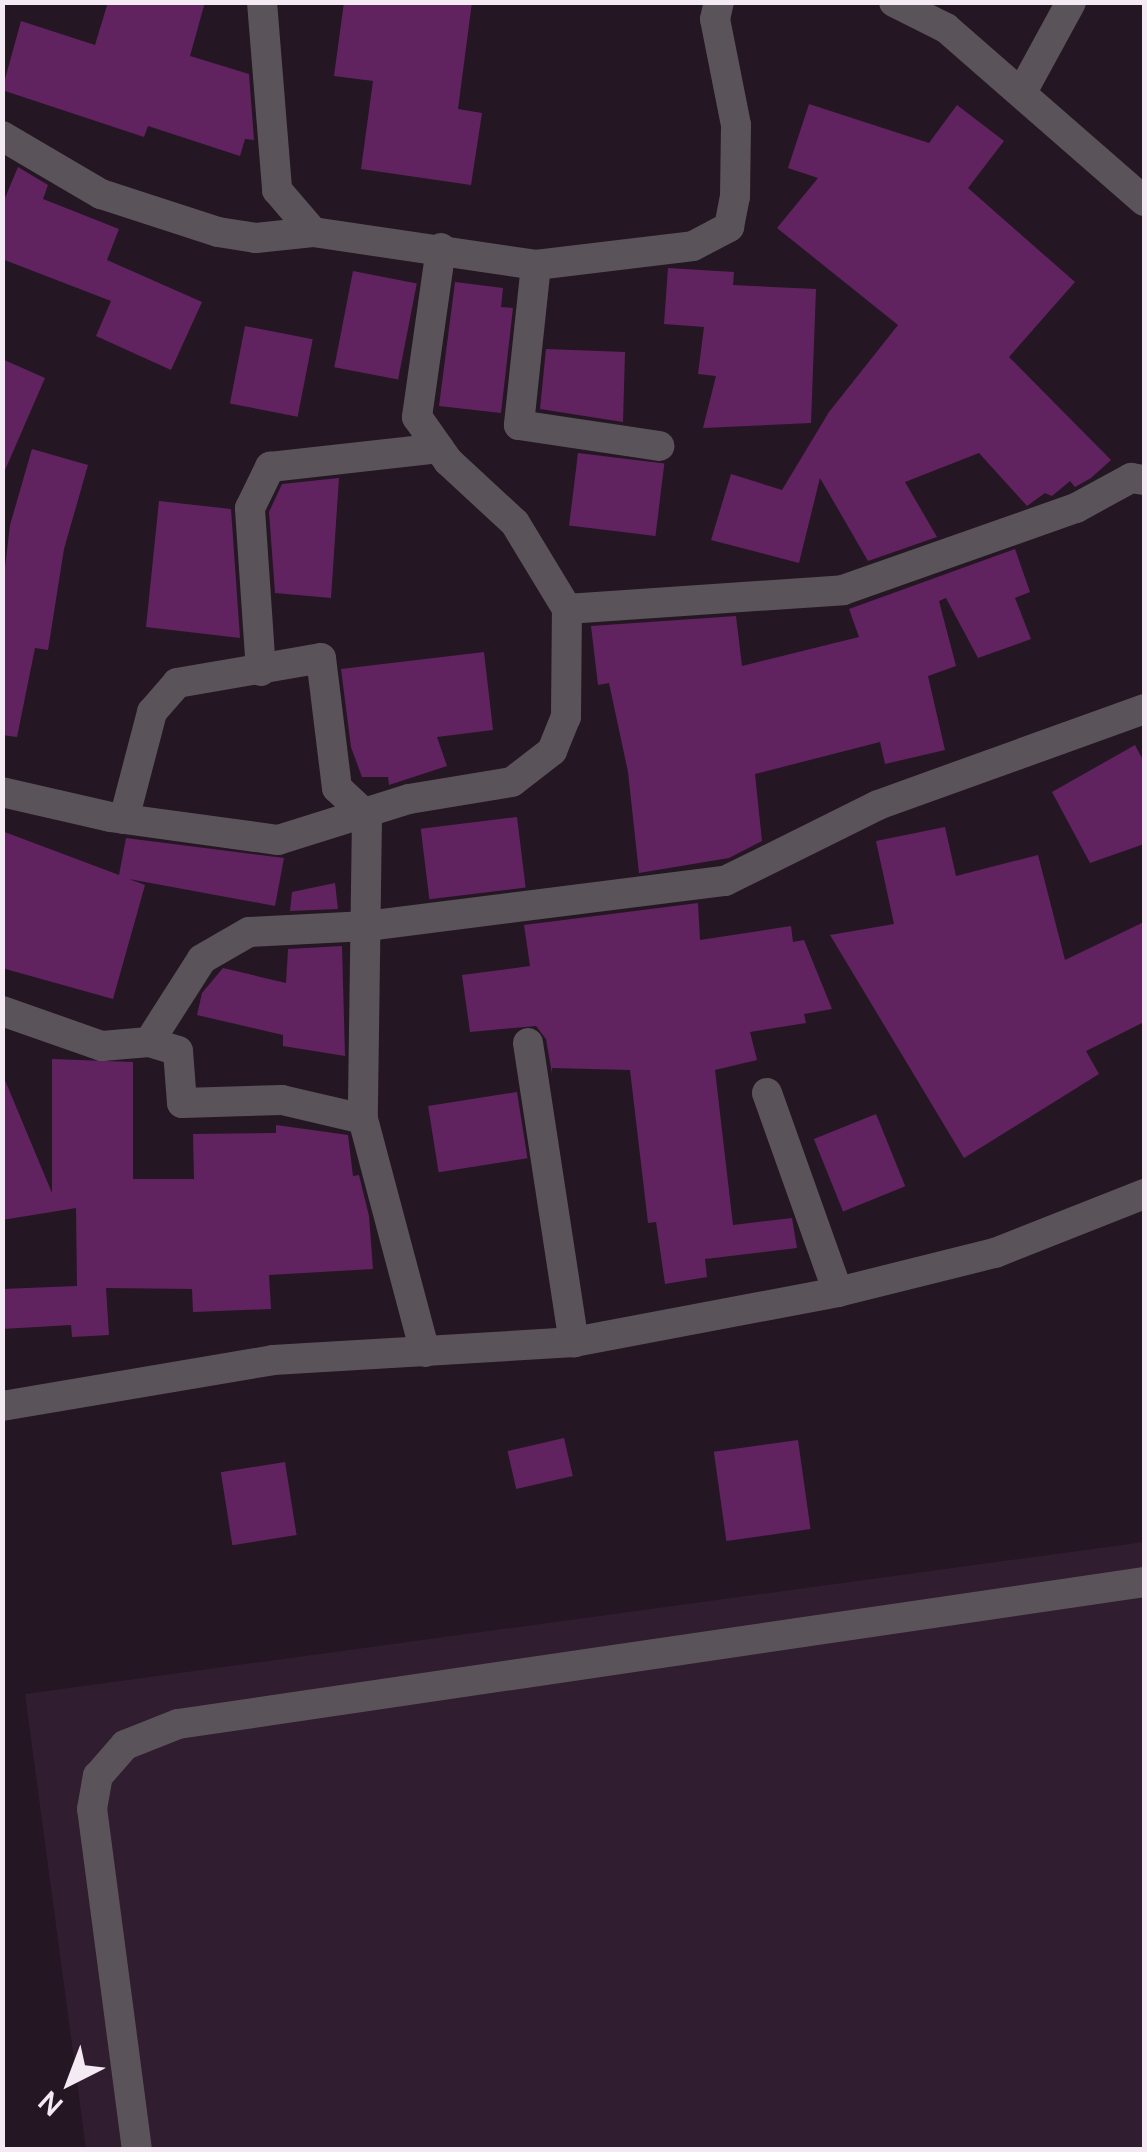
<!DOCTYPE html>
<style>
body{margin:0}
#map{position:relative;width:1147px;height:2152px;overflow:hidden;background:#251624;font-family:Manrope,sans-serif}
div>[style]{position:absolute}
.built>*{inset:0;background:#301d2f}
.building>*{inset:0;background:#60235f;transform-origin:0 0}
.minor>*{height:30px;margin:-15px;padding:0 15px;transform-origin:15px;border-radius:15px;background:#5b535a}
span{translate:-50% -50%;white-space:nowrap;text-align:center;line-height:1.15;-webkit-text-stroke:8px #251624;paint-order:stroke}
.frame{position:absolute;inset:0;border:5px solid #f4eaf3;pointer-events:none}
.north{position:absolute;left:20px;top:2032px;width:100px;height:100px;-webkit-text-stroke:8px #251624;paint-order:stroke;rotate:222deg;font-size:28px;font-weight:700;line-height:40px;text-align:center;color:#f4eaf3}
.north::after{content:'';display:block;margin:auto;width:35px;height:45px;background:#f4eaf3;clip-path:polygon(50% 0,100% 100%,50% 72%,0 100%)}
</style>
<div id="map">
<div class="built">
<div style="clip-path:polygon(1144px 1542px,1144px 2149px,86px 2149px,25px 1694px)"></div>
</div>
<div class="building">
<div style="clip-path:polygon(108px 2px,205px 2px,190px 56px,249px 74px,254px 140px,245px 139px,240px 156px,148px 126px,144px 137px,2px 90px,21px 21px,95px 45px)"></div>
<div style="clip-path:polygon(344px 2px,472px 2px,458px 109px,482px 113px,471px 185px,361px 169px,373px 81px,334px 76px)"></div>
<div style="clip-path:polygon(809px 104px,929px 143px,957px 105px,1004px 141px,968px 188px,1075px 282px,1009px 357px,1111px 460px,1091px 478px,1075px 487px,1070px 481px,1052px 496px,1045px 493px,1027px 506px,979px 453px,905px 482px,937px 537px,868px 561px,820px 478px,799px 563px,711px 540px,731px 474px,782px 490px,829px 412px,898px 325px,777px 228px,818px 178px,788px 168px)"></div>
<div style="clip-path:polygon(18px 167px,48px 185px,43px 199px,119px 229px,107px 260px,202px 302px,171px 370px,96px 336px,111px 301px,2px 259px,2px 205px)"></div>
<div style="clip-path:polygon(668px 268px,734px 272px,733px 285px,816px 289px,811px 423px,703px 428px,716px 376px,698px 374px,704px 327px,664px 324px)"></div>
<div style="left:353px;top:271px;width:65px;height:98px;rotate:11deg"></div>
<div style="clip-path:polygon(455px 282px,503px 288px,501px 307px,513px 308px,501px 413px,439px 406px)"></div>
<div style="left:245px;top:326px;width:69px;height:79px;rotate:11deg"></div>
<div style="clip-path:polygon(546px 349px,625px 352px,623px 422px,540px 409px)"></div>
<div style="clip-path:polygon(2px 359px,45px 378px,2px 477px)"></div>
<div style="clip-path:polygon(32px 449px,88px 465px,64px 549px,48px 650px,35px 648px,17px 737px,2px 735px,2px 593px,10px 525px)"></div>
<div style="left:578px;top:453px;width:87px;height:73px;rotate:7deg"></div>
<div style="clip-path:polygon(339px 478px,331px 598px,275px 593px,269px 512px,282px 484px)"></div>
<div style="clip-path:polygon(159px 501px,231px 509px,240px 638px,146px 627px)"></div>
<div style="clip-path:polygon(1015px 549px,1030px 592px,1015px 598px,1031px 639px,978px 658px,946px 598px,939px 601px,956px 666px,928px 676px,945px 750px,885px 764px,880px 742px,755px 774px,762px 841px,729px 858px,639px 873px,628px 772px,609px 683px,598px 685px,591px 626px,736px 616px,742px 666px,859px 637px,849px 609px)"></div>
<div style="clip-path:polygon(484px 652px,493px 730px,437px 737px,447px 766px,389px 785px,388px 777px,362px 777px,351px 747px,341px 669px)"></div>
<div style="clip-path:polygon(1135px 745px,1144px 762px,1144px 844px,1090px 863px,1052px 792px)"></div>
<div style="left:517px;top:817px;width:71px;height:97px;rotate:83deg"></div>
<div style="clip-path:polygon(945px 827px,956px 876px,1038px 855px,1065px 960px,1144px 922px,1144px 1022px,1086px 1051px,1099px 1074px,964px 1158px,830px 935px,894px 924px,876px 841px)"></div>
<div style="clip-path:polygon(2px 831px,119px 875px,126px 838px,284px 858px,275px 906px,129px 879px,145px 885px,113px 999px,2px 968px)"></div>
<div style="clip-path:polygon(335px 883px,338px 909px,290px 911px,292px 892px)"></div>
<div style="clip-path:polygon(698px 903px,700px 940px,791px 926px,793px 942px,804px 940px,832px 1009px,804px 1014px,806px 1023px,750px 1032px,757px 1060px,715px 1070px,733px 1225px,792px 1218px,797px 1248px,705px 1259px,707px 1277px,665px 1284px,656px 1222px,648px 1223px,630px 1070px,552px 1068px,552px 1074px,546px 1039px,536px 1026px,470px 1032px,462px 975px,530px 966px,524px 925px)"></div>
<div style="clip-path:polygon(342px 946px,345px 1056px,283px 1046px,283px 1035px,197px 1015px,202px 993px,223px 968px,286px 983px,288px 949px)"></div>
<div style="clip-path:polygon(52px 1059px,133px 1062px,133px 1179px,194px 1179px,193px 1134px,276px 1133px,276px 1125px,348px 1135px,353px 1176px,359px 1175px,369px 1216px,373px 1269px,269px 1275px,271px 1309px,193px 1312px,192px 1289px,106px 1288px,109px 1335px,72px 1337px,71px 1325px,2px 1329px,2px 1289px,77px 1286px,76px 1208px,2px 1220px,2px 1073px,52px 1193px)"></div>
<div style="left:517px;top:1092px;width:67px;height:90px;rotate:81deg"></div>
<div style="left:876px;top:1114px;width:78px;height:67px;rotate:68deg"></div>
<div style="left:564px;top:1438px;width:39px;height:58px;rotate:77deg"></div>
<div style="left:798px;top:1440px;width:90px;height:85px;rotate:82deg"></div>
<div style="left:285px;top:1462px;width:74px;height:65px;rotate:81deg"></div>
</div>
<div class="minor">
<div style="left:262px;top:2px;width:189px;rotate:85.4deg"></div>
<div style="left:277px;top:190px;width:55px;rotate:49.4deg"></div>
<div style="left:894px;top:2px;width:58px;rotate:26.6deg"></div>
<div style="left:946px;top:28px;width:263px;rotate:41.1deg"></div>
<div style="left:1022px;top:92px;width:102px;rotate:-61.4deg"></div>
<div style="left:2px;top:136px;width:115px;rotate:30.4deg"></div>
<div style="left:101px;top:194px;width:123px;rotate:18deg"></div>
<div style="left:218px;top:232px;width:38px;rotate:9deg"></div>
<div style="left:256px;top:238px;width:57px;rotate:-6deg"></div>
<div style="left:313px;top:232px;width:225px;rotate:8.4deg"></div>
<div style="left:536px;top:265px;width:158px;rotate:-6.9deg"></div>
<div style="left:693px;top:246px;width:41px;rotate:-27.8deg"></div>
<div style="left:729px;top:227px;width:31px;rotate:-79deg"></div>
<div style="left:735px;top:197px;width:72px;rotate:-89.2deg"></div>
<div style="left:736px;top:125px;width:108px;rotate:-101.2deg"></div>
<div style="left:715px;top:19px;width:17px;rotate:-77deg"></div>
<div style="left:441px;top:248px;width:171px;rotate:98.1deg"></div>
<div style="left:417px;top:417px;width:54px;rotate:54.8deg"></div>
<div style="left:448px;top:461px;width:91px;rotate:42.8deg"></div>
<div style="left:515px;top:523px;width:100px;rotate:58.8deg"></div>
<div style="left:567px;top:609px;width:277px;rotate:-3.9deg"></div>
<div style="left:843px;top:590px;width:247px;rotate:-19.4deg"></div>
<div style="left:1076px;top:508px;width:63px;rotate:-28.6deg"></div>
<div style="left:1131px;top:478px;width:13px;rotate:9deg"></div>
<div style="left:536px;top:265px;width:161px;rotate:96.1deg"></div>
<div style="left:519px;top:425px;width:142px;rotate:8.5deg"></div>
<div style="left:261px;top:671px;width:163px;rotate:-93.9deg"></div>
<div style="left:250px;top:508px;width:46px;rotate:-64deg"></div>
<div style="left:270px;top:467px;width:170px;rotate:-6.4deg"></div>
<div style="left:2px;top:792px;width:111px;rotate:13deg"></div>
<div style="left:110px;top:817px;width:170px;rotate:7.8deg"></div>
<div style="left:278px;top:840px;width:137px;rotate:-17.4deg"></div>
<div style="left:409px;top:799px;width:104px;rotate:-9.4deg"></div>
<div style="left:512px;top:782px;width:51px;rotate:-37.8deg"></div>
<div style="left:552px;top:751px;width:37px;rotate:-68deg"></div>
<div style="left:566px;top:717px;width:108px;rotate:-89.5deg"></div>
<div style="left:124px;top:819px;width:111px;rotate:-75.3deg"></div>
<div style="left:152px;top:712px;width:38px;rotate:-49deg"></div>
<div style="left:177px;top:683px;width:146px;rotate:-9.8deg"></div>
<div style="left:321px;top:658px;width:131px;rotate:83deg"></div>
<div style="left:337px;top:788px;width:41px;rotate:43deg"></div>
<div style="left:367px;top:816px;width:303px;rotate:90.8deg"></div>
<div style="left:363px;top:1119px;width:241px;rotate:75.1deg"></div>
<div style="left:2px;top:1011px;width:106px;rotate:19.3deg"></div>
<div style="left:102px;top:1046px;width:47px;rotate:-4.9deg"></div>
<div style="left:149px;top:1042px;width:30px;rotate:17deg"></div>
<div style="left:178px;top:1051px;width:52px;rotate:85.6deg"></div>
<div style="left:182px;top:1103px;width:100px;rotate:-1.7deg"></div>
<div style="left:282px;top:1100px;width:83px;rotate:13.2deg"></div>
<div style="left:149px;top:1042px;width:98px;rotate:-57.4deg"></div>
<div style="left:202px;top:959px;width:54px;rotate:-29.9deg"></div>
<div style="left:249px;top:932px;width:118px;rotate:-2.9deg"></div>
<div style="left:367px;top:926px;width:361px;rotate:-7.2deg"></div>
<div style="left:725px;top:881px;width:171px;rotate:-26.4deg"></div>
<div style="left:878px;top:805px;width:283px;rotate:-19.8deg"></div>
<div style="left:528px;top:1043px;width:303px;rotate:81.3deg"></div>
<div style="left:767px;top:1093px;width:211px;rotate:70.4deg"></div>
<div style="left:2px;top:1406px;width:275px;rotate:-9.6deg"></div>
<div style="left:273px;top:1360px;width:302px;rotate:-3.4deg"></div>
<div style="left:574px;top:1342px;width:269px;rotate:-10.7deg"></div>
<div style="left:838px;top:1292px;width:162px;rotate:-14deg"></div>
<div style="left:995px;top:1253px;width:160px;rotate:-21.6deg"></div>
<div style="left:137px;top:2150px;width:344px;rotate:-97.5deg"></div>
<div style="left:92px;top:1809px;width:34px;rotate:-80deg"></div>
<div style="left:98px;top:1776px;width:41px;rotate:-48.9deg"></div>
<div style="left:125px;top:1745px;width:57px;rotate:-21.6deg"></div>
<div style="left:178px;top:1724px;width:976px;rotate:-8.36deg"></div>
</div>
<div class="frame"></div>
<div class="north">N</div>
</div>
